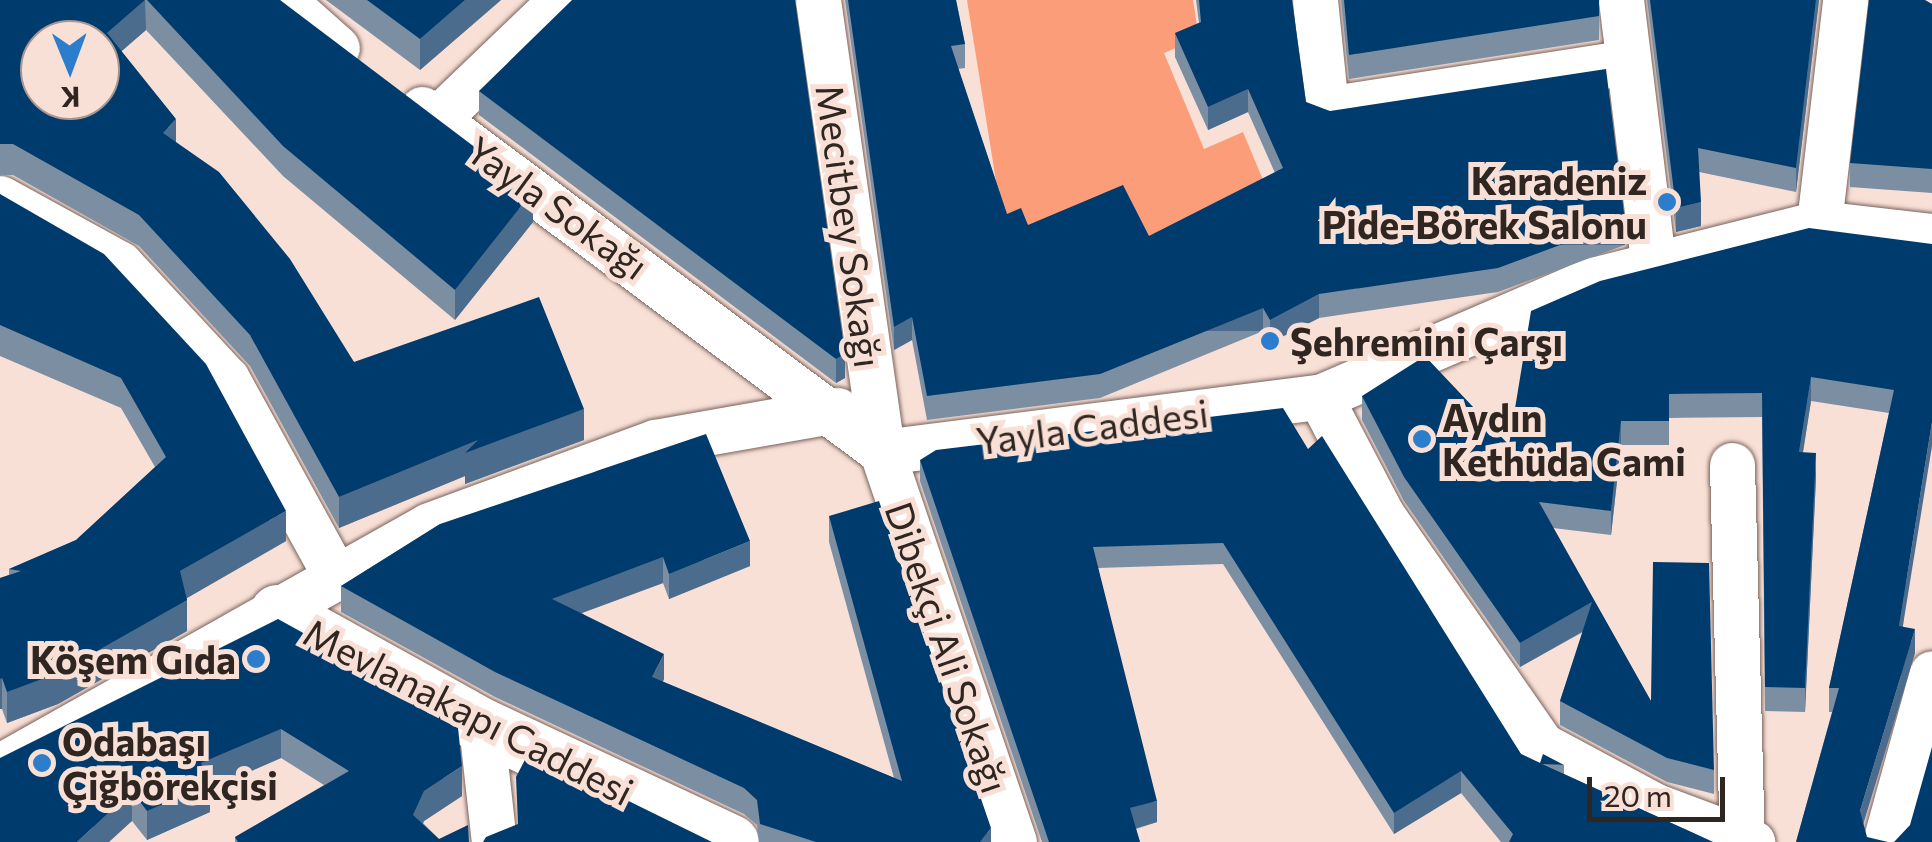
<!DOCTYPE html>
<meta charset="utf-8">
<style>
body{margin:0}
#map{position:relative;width:1932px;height:842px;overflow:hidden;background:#f9e0d7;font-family:Commissioner,sans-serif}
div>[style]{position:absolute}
.green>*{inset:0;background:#fb9d79}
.roads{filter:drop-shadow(0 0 2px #77625a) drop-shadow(0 0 2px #77625a)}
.minor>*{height:45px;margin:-22.5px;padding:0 22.5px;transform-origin:22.5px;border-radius:22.5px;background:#fff}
.major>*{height:55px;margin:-27.5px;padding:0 27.5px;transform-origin:27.5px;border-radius:27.5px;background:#fff}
.wall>*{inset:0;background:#7c8ea2}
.shaded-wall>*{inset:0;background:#4b6c8d;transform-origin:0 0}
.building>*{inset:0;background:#003b6d}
.dots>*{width:28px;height:28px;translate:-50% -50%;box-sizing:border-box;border:5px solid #f9e0d7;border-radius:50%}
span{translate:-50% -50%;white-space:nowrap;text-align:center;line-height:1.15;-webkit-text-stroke:10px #f9e0d7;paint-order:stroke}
.poi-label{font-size:38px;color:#2f2622;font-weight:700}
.right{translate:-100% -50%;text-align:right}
.left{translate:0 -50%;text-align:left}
.street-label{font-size:38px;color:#2f2622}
.north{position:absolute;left:20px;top:20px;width:100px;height:100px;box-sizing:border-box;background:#f9e0d7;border:2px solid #a8968f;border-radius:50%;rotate:179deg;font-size:28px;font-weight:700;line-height:40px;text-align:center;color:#2f2622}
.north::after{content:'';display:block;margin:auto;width:35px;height:45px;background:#2c7dcc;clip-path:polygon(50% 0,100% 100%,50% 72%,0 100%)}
.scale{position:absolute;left:1587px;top:777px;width:138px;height:45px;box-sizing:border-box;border:5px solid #2f2622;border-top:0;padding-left:12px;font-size:30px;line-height:35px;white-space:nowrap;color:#2f2622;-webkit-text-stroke:8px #f9e0d7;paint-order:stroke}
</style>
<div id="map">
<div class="green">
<div style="clip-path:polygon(967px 0,1193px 0,1199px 38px,1164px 53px,1204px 149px,1243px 132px,1266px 187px,1153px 244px,957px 248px,930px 205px,996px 181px)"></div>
</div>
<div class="roads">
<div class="minor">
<div style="left:283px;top:0;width:72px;rotate:41.6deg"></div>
<div style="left:818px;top:0;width:457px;rotate:81.9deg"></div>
<div style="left:882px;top:452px;width:412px;rotate:71.3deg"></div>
<div style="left:1315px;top:0;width:110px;rotate:84.2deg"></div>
<div style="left:1326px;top:109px;width:302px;rotate:-8.8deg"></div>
<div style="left:1621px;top:0;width:263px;rotate:83deg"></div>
<div style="left:422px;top:109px;width:574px;rotate:36.71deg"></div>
<div style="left:882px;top:452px;width:441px;rotate:-7.2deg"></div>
<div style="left:1320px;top:397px;width:296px;rotate:-23.3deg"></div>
<div style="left:1592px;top:280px;width:234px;rotate:-14.1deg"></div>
<div style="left:1819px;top:223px;width:114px;rotate:6.6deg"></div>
<div style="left:437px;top:119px;width:172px;rotate:-43.8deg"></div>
<div style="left:0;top:198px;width:137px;rotate:28.8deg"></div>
<div style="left:120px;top:264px;width:157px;rotate:47.1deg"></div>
<div style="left:227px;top:379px;width:220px;rotate:61.2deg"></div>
<div style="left:1819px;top:223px;width:225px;rotate:-83.3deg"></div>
<div style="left:1320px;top:397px;width:133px;rotate:62.3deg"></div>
<div style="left:1382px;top:515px;width:280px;rotate:55.2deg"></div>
<div style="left:1542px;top:745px;width:129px;rotate:28.2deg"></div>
<div style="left:1656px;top:806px;width:103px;rotate:20.6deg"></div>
<div style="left:1732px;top:465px;width:377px;rotate:88.5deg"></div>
<div style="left:481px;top:725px;width:118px;rotate:83.7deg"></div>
<div style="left:0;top:766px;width:492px;rotate:-29.3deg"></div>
<div style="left:429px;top:525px;width:241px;rotate:-20.2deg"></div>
<div style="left:655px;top:442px;width:185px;rotate:-10deg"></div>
<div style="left:1885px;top:842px;width:175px;rotate:-74.5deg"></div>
</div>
<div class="major">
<div style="left:277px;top:612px;width:233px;rotate:29deg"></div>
<div style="left:481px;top:725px;width:276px;rotate:25.1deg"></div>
</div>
</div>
<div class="wall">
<div style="clip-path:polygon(0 0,280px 0,533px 222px,455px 320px,283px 176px,146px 30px,121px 51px,176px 142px,354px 362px,584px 440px,465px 484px,465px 476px,339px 528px,250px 366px,139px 246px,13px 175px,0 175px)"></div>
<div style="clip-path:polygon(326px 0,501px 0,420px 70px)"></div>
<div style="clip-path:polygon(795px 0,845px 378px,836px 383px,479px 115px,479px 91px)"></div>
<div style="clip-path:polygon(845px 0,956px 0,965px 44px,965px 68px,958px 69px,1007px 214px,1028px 225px,1149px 236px,1275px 173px,1248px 112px,1208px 130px,1175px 57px,1175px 33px,1199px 23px,1196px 0,1292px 0,1306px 102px,1625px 245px,1498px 292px,1319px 318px,1270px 343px,1263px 331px,1100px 398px,927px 420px,912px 340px,894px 350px)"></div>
<div style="clip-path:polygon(1341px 0,1599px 0,1599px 40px,1349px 79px)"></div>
<div style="clip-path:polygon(1647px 0,1819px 0,1796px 192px,1699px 172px,1701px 226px,1676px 232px)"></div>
<div style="clip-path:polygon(1932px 4px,1932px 193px,1850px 187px,1850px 163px)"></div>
<div style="clip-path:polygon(0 194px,286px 541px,187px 598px,187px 631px,58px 704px,7px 723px,2px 709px,0 578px,9px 575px,9px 569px,76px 540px,155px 467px,121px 408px,0 356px)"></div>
<div style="clip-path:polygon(1932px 244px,1903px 626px,1915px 653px,1796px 842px,1832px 712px,1829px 712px,1829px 688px,1889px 413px,1811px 401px,1803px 453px,1816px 477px,1805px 712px,1765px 711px,1762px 417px,1669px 418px,1669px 445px,1621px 445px,1611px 535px,1553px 528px,1651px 701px,1714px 770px,1714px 794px,1667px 782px,1560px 725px,1560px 701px,1583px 632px,1520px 667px,1404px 501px,1362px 420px,1362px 396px,1509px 445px)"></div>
<div style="clip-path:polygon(1308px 449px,1521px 754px,1540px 763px,1564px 765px,1564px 774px,1713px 842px,1501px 842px,1461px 793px,1394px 834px,1223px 564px,1098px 568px,1157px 822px,1136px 829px,1140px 842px,1042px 842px,920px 481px,920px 460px)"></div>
<div style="clip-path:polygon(829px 516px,991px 842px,759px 842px,757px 825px,744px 814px,495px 697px,341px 612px,341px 586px,440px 524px,750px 566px,669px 599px,663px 583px,582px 613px,664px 679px,663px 682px,894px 778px,829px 542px)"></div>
<div style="clip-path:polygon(278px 619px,462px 796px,424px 821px,423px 823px,439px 839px,469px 842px,235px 842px,235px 837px,324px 785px,281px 758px,210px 789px,210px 812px,147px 840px,132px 821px,0 842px)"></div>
</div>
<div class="shaded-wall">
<div style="clip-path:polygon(145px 0,146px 30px,107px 64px,107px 33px)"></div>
<div style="clip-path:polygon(465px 0,501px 0,420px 70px,420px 39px)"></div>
<div style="clip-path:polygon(1816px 0,1819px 0,1796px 192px,1796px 168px)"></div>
<div style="clip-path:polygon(1248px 89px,1248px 112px,1208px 130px,1208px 107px)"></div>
<div style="clip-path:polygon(176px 119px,176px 150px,163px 133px)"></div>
<div style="clip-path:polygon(533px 191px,533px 222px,455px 320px,455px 290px)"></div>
<div style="clip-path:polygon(1701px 202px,1701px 226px,1676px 232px,1676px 208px)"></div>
<div style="left:1625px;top:221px;width:24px;height:135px;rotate:90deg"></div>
<div style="clip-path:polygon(1319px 294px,1319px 318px,1270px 343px,1270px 320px)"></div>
<div style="left:1263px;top:308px;width:23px;height:176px;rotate:90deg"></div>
<div style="clip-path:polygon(912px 317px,912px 340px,894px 350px,894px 327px)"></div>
<div style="clip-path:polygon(845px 354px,845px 378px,836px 383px,836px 359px)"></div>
<div style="clip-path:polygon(1811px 377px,1811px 401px,1799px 476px,1799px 452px)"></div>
<div style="clip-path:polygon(584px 409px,584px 440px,465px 484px,465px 476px,339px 528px,339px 497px,478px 440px)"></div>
<div style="clip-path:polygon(1621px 421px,1621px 445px,1611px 535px,1611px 511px)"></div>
<div style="clip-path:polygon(1932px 422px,1932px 446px,1899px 650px,1899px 626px)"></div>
<div style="clip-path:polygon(1816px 453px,1816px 477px,1805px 712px,1805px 688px)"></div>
<div style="clip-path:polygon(286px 511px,286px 541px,180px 602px,180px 571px)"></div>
<div style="clip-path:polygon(750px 541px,750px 566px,669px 599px,669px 574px)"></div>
<div style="clip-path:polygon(663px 557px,663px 583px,552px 624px,552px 599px)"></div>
<div style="clip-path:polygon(187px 600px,187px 631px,58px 704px,7px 723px,7px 692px)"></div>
<div style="clip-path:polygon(1592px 602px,1592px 626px,1520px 667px,1520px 643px)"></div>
<div style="clip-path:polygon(1915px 629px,1915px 653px,1860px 835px,1860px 811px)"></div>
<div style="clip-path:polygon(664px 654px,664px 679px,652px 702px,652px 677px)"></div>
<div style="left:2px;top:678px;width:31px;height:2px;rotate:90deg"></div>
<div style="clip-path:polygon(281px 729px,281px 758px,210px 789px,210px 812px,147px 840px,147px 811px,201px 763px)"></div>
<div style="clip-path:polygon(462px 766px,462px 796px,424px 821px,414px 842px,413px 815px,424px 791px)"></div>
<div style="clip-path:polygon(1461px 771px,1461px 793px,1394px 834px,1394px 813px)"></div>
<div style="clip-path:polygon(132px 791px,132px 821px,109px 842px,77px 842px)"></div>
<div style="clip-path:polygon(1157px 801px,1157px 822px,1130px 830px,1130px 808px)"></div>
<div style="clip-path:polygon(991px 828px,991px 842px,980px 842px)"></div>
</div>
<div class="building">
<div style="clip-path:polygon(evenodd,0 0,145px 0,107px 33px,176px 119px,163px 133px,219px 172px,290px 259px,354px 362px,539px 297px,584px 409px,465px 453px,478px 440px,339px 497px,250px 335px,139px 215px,13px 144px,0 144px,0 0,40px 40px,100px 40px,100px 100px,40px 100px,40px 40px)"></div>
<div style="clip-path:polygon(147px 0,280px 0,533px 191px,455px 290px,283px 146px)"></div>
<div style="clip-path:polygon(367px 0,465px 0,420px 39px)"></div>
<div style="clip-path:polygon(572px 0,795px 0,845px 354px,836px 359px,479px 91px)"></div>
<div style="clip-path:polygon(848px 0,956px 0,965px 44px,951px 46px,1007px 214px,1021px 208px,1028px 225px,1123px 185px,1149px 236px,1283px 168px,1248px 89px,1208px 107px,1175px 33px,1201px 22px,1199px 0,1292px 0,1306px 102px,1330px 111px,1606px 69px,1625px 221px,1498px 268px,1319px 294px,1270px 320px,1263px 308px,1100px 374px,927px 396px,912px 317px,894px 327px)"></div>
<div style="clip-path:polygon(1344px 0,1599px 0,1599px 16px,1349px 55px)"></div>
<div style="clip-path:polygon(1650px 0,1816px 0,1796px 168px,1698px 148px,1701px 202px,1676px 208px)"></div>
<div style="clip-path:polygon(1869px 0,1925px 0,1932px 4px,1932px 169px,1850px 163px)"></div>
<div style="clip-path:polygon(0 194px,104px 254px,206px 364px,286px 511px,180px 571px,187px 600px,58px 673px,7px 692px,2px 678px,0 679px,0 578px,21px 571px,9px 569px,76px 540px,166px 457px,121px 378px,0 325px)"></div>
<div style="clip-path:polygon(1809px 228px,1932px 244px,1932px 422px,1899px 626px,1915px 629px,1860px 811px,1867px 837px,1888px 842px,1796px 842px,1839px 688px,1829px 688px,1894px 390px,1811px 377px,1799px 452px,1816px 453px,1805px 688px,1765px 687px,1762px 393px,1669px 394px,1669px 421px,1621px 421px,1611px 511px,1539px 502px,1651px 701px,1653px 562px,1709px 563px,1714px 770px,1667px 758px,1560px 701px,1592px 602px,1520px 643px,1404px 477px,1362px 396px,1425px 356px,1509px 445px,1531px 311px,1600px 281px)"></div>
<div style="clip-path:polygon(1283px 408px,1308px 449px,1322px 436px,1521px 754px,1540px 763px,1543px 754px,1564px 765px,1542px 764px,1713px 842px,1509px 842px,1513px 834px,1461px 771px,1394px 813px,1223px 543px,1093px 547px,1157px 801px,1130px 808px,1140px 842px,1049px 842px,920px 460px,936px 450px)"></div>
<div style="clip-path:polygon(706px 434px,750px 541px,669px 574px,663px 557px,552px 599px,664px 654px,652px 677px,902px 781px,829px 516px,879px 501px,991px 828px,980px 842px,816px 842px,760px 824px,757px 800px,744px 788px,495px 672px,341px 586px,440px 524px)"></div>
<div style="clip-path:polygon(278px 619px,457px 718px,462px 766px,424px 791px,413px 815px,439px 839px,468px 825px,469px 842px,238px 842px,235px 837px,349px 771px,281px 729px,201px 763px,210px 783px,147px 811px,132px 791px,77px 842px,0 842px,0 758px)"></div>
<div style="clip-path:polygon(1932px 747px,1932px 842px,1894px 842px,1910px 825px)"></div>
<div style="clip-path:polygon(529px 752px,712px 842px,483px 842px,486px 837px,518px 824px,516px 777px)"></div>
</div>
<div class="dots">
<div style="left:1667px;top:202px;background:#2c7dcc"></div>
<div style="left:1270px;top:341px;background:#2c7dcc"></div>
<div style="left:1422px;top:439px;background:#2c7dcc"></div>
<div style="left:256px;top:659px;background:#2c7dcc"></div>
<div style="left:42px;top:763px;background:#2c7dcc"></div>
</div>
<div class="poi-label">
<span class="right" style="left:1647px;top:202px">Karadeniz<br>Pide-Börek Salonu</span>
<span class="left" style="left:1290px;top:341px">Şehremini Çarşı</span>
<span class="left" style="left:1442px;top:439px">Aydın<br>Kethüda Cami</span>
<span class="right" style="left:236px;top:659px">Köşem Gıda</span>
<span class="left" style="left:62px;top:763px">Odabaşı<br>Çiğbörekçisi</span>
</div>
<div class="street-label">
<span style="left:558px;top:207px;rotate:36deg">Yayla Sokağı</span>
<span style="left:850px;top:226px;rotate:82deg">Meсitbey Sokağı</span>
<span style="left:1092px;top:426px;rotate:-7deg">Yayla Caddesi</span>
<span style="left:948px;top:647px;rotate:71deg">Dibekçi Ali Sokağı</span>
<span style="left:469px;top:711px;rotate:27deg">Mevlanakapı Caddesi</span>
</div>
<div class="north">K</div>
<div class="scale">20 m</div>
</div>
